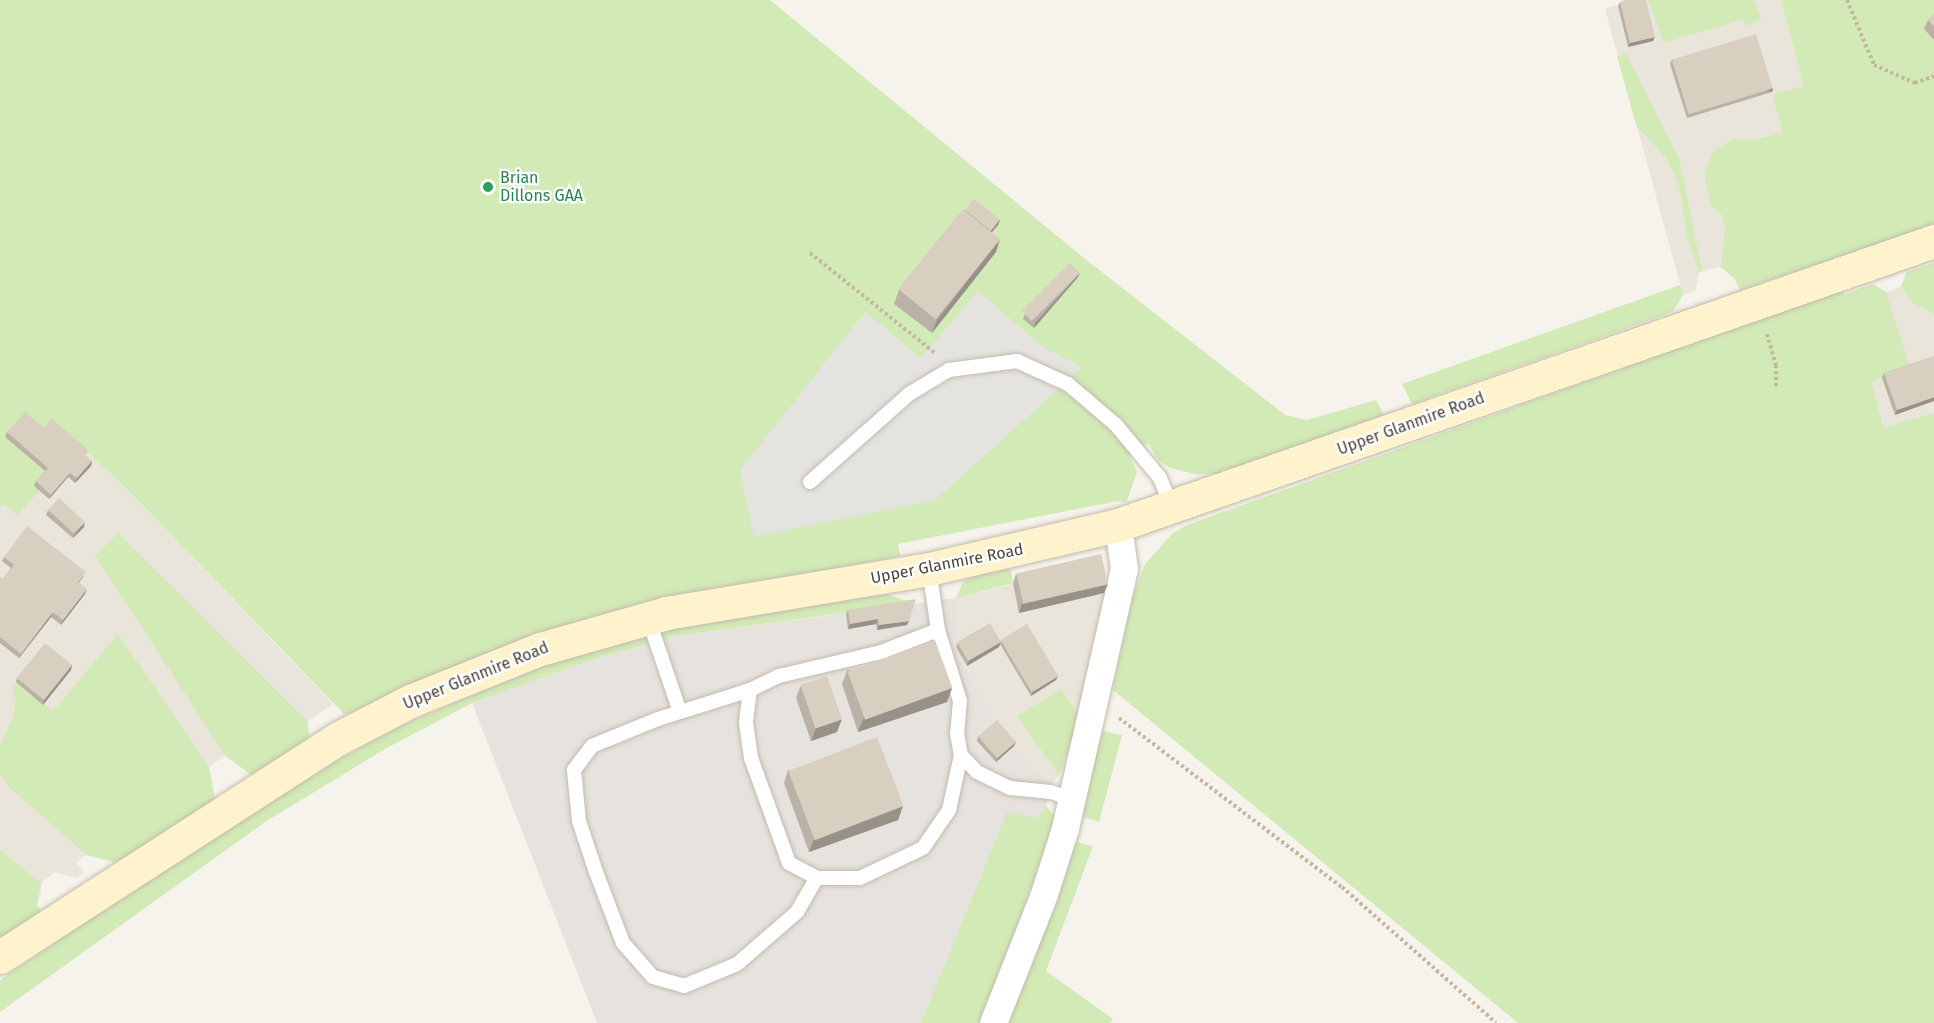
<!DOCTYPE html>
<style>
body{margin:0}
#map{position:relative;width:1934px;height:1023px;overflow:hidden;background:#f6f3ec;font-family:"Fira Sans",sans-serif}
div>[style]{position:absolute}
.residential>*{inset:0;background:#eae5da}
.industrial>*{inset:0;background:#e6e2dd}
.green>*{inset:0;background:#d2eab5}
.parking>*{inset:0;background:#e5e3e0}
.path>*{height:4px;margin-top:-2px;transform-origin:0;background:repeating-linear-gradient(90deg,#c4b79f 0 3px,transparent 0 6px)}
.roads{filter:drop-shadow(0 0 2px #c2bbae) drop-shadow(0 0 2px #c2bbae)}
.lane>*{height:14px;margin:-7px;padding:0 7px;transform-origin:7px;border-radius:7px;background:#fff}
.street>*{height:27px;margin:-13.5px;padding:0 13.5px;transform-origin:13.5px;border-radius:13.5px;background:#fff}
.secondary>*{height:33px;margin:-16.5px;padding:0 16.5px;transform-origin:16.5px;border-radius:16.5px;background:#fff3cd}
.wall>*{inset:0;background:#bab2a6}
.shaded-wall>*{inset:0;background:#979187;transform-origin:0 0}
.building>*{inset:0;background:#d8cfc1;transform-origin:0 0}
.dots>*{width:16px;height:16px;translate:-50% -50%;box-sizing:border-box;border:3px solid #fff;border-radius:50%}
span{translate:-50% -50%;white-space:nowrap;text-align:center;line-height:1.15;-webkit-text-stroke:4.5px #fff;paint-order:stroke}
.leisure-label{font-size:16px;color:#27864d}
.left{translate:0 -50%;text-align:left}
.street-label{font-size:16px;color:#4b4439}
</style>
<div id="map">
<div class="residential">
<div style="clip-path:polygon(1633px 0,1781px 0,1847px 241px,1734px 278px,1720px 267px,1699px 272px,1695px 291px,1683px 295px,1605px 9px)"></div>
<div style="clip-path:polygon(1934px 263px,1934px 444px,1894px 460px,1844px 295px,1873px 284px,1886px 292px,1893px 290px,1901px 286px,1907px 272px)"></div>
<div style="clip-path:polygon(0 374px,125px 487px,333px 704px,242px 766px,224px 756px,209px 767px,213px 785px,110px 854px,91px 851px,76px 863px,84px 872px,77px 878px,55px 872px,41px 883px,41px 894px,0 931px)"></div>
<div style="clip-path:polygon(1097px 563px,1104px 593px,1088px 687px,1063px 768px,1054px 782px,1030px 769px,995px 725px,956px 647px,956px 598px)"></div>
</div>
<div class="industrial">
<div style="clip-path:polygon(956px 598px,956px 647px,995px 725px,1030px 769px,1054px 782px,1046px 806px,1056px 819px,973px 1023px,597px 1023px,472px 703px,595px 659px,670px 637px)"></div>
</div>
<div class="green">
<div style="clip-path:polygon(0 0,770px 0,1084px 258px,1285px 415px,1307px 420px,1376px 400px,1384px 415px,1221px 474px,1194px 474px,1170px 468px,1158px 460px,1148px 443px,1129px 455px,1137px 472px,1126px 503px,1118px 501px,898px 544px,900px 556px,596px 616px,522px 639px,345px 715px,125px 487px,53px 421px,42px 433px,5px 437px,46px 472px,34px 486px,39px 491px,18px 515px,4px 504px,0 509px)"></div>
<div style="clip-path:polygon(1648px 0,1754px 0,1761px 19px,1746px 26px,1743px 19px,1664px 43px)"></div>
<div style="clip-path:polygon(1781px 0,1934px 0,1934px 20px,1924px 29px,1934px 40px,1934px 226px,1740px 290px,1734px 278px,1721px 267px,1725px 230px,1722px 215px,1711px 206px,1704px 173px,1715px 149px,1735px 139px,1749px 141px,1783px 132px,1772px 95px,1804px 86px)"></div>
<div style="clip-path:polygon(1626px 54px,1679px 158px,1702px 271px,1699px 272px,1687px 236px,1679px 185px,1667px 159px,1636px 125px,1617px 56px)"></div>
<div style="clip-path:polygon(1934px 263px,1934px 313px,1933px 314px,1913px 303px,1901px 286px,1907px 272px)"></div>
<div style="clip-path:polygon(1873px 284px,1886px 292px,1910px 368px,1871px 382px,1884px 428px,1934px 413px,1934px 1023px,1518px 1023px,1113px 690px,1131px 601px,1145px 564px,1173px 533px,1187px 525px,1841px 290px,1844px 295px)"></div>
<div style="clip-path:polygon(1680px 285px,1683px 295px,1673px 312px,1412px 404px,1402px 384px)"></div>
<div style="clip-path:polygon(118px 533px,308px 722px,309px 739px,252px 776px,225px 755px,95px 556px)"></div>
<div style="clip-path:polygon(1005px 568px,1011px 571px,1013px 583px,956px 598px,963px 582px,974px 575px)"></div>
<div style="clip-path:polygon(882px 593px,914px 603px,670px 637px,595px 659px,472px 703px,385px 749px,265px 822px,0 1012px,0 980px,265px 801px,392px 730px,532px 669px,652px 632px)"></div>
<div style="clip-path:polygon(118px 634px,209px 767px,215px 800px,125px 859px,113px 862px,87px 855px,11px 789px,0 774px,0 746px,13px 717px,16px 702px,12px 688px,16px 682px,53px 711px)"></div>
<div style="clip-path:polygon(1061px 689px,1079px 716px,1059px 775px,1017px 716px)"></div>
<div style="clip-path:polygon(1102px 731px,1122px 735px,1099px 822px,1082px 816px)"></div>
<div style="clip-path:polygon(1046px 806px,1056px 819px,982px 1023px,921px 1023px,1007px 812px,1036px 818px)"></div>
<div style="clip-path:polygon(1076px 842px,1093px 846px,1046px 971px,1113px 1019px,1110px 1023px,1007px 1023px)"></div>
<div style="clip-path:polygon(0 850px,41px 883px,37px 906px,43px 913px,0 940px)"></div>
</div>
<div class="parking">
<div style="clip-path:polygon(978px 291px,1044px 348px,1083px 367px,935px 500px,754px 537px,740px 470px,865px 312px,921px 358px)"></div>
</div>
<div class="path">
<div style="left:1847px;top:0;width:70px;rotate:67.4deg"></div>
<div style="left:1874px;top:65px;width:45px;rotate:23.7deg"></div>
<div style="left:1915px;top:83px;width:20px;rotate:-20deg"></div>
<div style="left:810px;top:253px;width:160px;rotate:38.7deg"></div>
<div style="left:1767px;top:334px;width:32px;rotate:74deg"></div>
<div style="left:1776px;top:365px;width:21px;rotate:90deg"></div>
<div style="left:1119px;top:718px;width:280px;rotate:37.2deg"></div>
<div style="left:1342px;top:887px;width:205px;rotate:41.4deg"></div>
</div>
<div class="roads">
<div class="lane">
<div style="left:810px;top:482px;width:132px;rotate:-41.6deg"></div>
<div style="left:909px;top:394px;width:47px;rotate:-31deg"></div>
<div style="left:949px;top:370px;width:69px;rotate:-7.5deg"></div>
<div style="left:1017px;top:361px;width:56px;rotate:24.3deg"></div>
<div style="left:1068px;top:384px;width:63px;rotate:40.5deg"></div>
<div style="left:1116px;top:425px;width:69px;rotate:50.3deg"></div>
<div style="left:1160px;top:478px;width:32px;rotate:68deg"></div>
<div style="left:929px;top:569px;width:62px;rotate:81.6deg"></div>
<div style="left:938px;top:630px;width:74px;rotate:72.8deg"></div>
<div style="left:960px;top:701px;width:32px;rotate:95deg"></div>
<div style="left:957px;top:733px;width:22px;rotate:80deg"></div>
<div style="left:961px;top:755px;width:56px;rotate:102.3deg"></div>
<div style="left:949px;top:810px;width:46px;rotate:124.4deg"></div>
<div style="left:923px;top:848px;width:70px;rotate:154.5deg"></div>
<div style="left:860px;top:878px;width:43px;rotate:180deg"></div>
<div style="left:817px;top:878px;width:32px;rotate:-152deg"></div>
<div style="left:789px;top:863px;width:112px;rotate:-109.9deg"></div>
<div style="left:751px;top:758px;width:36px;rotate:-98deg"></div>
<div style="left:746px;top:722px;width:32px;rotate:-83deg"></div>
<div style="left:750px;top:690px;width:32px;rotate:-26deg"></div>
<div style="left:779px;top:676px;width:105px;rotate:-13.2deg"></div>
<div style="left:881px;top:652px;width:61px;rotate:-21.1deg"></div>
<div style="left:648px;top:618px;width:99px;rotate:71.2deg"></div>
<div style="left:750px;top:690px;width:96px;rotate:162.5deg"></div>
<div style="left:658px;top:719px;width:71px;rotate:157.8deg"></div>
<div style="left:592px;top:746px;width:30px;rotate:127deg"></div>
<div style="left:574px;top:770px;width:51px;rotate:84.4deg"></div>
<div style="left:579px;top:821px;width:54px;rotate:71.6deg"></div>
<div style="left:596px;top:872px;width:76px;rotate:69.2deg"></div>
<div style="left:623px;top:943px;width:45px;rotate:48.6deg"></div>
<div style="left:653px;top:977px;width:32px;rotate:16deg"></div>
<div style="left:684px;top:986px;width:57px;rotate:-22.5deg"></div>
<div style="left:737px;top:964px;width:79px;rotate:-40.9deg"></div>
<div style="left:797px;top:912px;width:39px;rotate:-60deg"></div>
<div style="left:961px;top:755px;width:23px;rotate:47deg"></div>
<div style="left:977px;top:772px;width:37px;rotate:26deg"></div>
<div style="left:1010px;top:788px;width:41px;rotate:5.6deg"></div>
<div style="left:1051px;top:792px;width:21px;rotate:19deg"></div>
</div>
<div class="street">
<div style="left:993px;top:1023px;width:139px;rotate:-68.4deg"></div>
<div style="left:1044px;top:894px;width:69px;rotate:-72.3deg"></div>
<div style="left:1065px;top:828px;width:266px;rotate:-77.2deg"></div>
<div style="left:1124px;top:569px;width:44px;rotate:-97.8deg"></div>
</div>
<div class="secondary">
<div style="left:0;top:957px;width:404px;rotate:-32.9deg"></div>
<div style="left:339px;top:738px;width:80px;rotate:-27.5deg"></div>
<div style="left:410px;top:701px;width:140px;rotate:-21.8deg"></div>
<div style="left:540px;top:649px;width:131px;rotate:-15.9deg"></div>
<div style="left:666px;top:613px;width:267px;rotate:-9.5deg"></div>
<div style="left:929px;top:569px;width:194px;rotate:-13.1deg"></div>
<div style="left:1118px;top:525px;width:864px;rotate:-19.19deg"></div>
</div>
</div>
<div class="wall">
<div style="clip-path:polygon(1620px 2px,1653px 41px,1628px 47px,1618px 6px)"></div>
<div style="clip-path:polygon(1934px 14px,1934px 40px,1924px 29px,1928px 20px)"></div>
<div style="clip-path:polygon(1672px 59px,1773px 88px,1772px 92px,1687px 118px,1670px 64px)"></div>
<div style="clip-path:polygon(965px 210px,1000px 220px,998px 225px,992px 232px,996px 252px,932px 333px,894px 304px,899px 290px)"></div>
<div style="clip-path:polygon(1080px 273px,1078px 277px,1034px 328px,1023px 319px,1025px 314px)"></div>
<div style="clip-path:polygon(1934px 356px,1895px 415px,1882px 378px,1884px 373px)"></div>
<div style="clip-path:polygon(44px 428px,92px 461px,91px 466px,75px 483px,68px 477px,49px 499px,34px 486px,36px 481px,45px 471px,5px 437px,7px 432px)"></div>
<div style="clip-path:polygon(48px 510px,84px 527px,73px 538px,46px 515px)"></div>
<div style="clip-path:polygon(4px 557px,84px 576px,79px 583px,85px 594px,61px 625px,51px 617px,19px 658px,0 643px,0 577px,3px 579px,11px 568px,2px 561px)"></div>
<div style="clip-path:polygon(1016px 574px,1104px 593px,1019px 613px,1013px 583px)"></div>
<div style="clip-path:polygon(848px 610px,907px 625px,877px 630px,876px 624px,848px 629px,846px 614px)"></div>
<div style="clip-path:polygon(1001px 640px,1058px 676px,1056px 680px,1031px 696px,1000px 644px,999px 647px,967px 666px,956px 647px,958px 643px,1001px 642px)"></div>
<div style="clip-path:polygon(72px 665px,71px 670px,43px 705px,16px 682px,17px 678px)"></div>
<div style="clip-path:polygon(847px 670px,952px 688px,947px 702px,858px 732px,842px 684px)"></div>
<div style="clip-path:polygon(801px 685px,837px 732px,811px 741px,796px 698px)"></div>
<div style="clip-path:polygon(978px 736px,1016px 742px,1014px 746px,996px 762px,977px 741px)"></div>
<div style="clip-path:polygon(788px 770px,903px 806px,898px 820px,809px 852px,784px 783px)"></div>
</div>
<div class="shaded-wall">
<div style="clip-path:polygon(1655px 37px,1653px 41px,1628px 47px,1630px 43px)"></div>
<div style="left:1773px;top:88px;width:4px;height:88px;rotate:104deg"></div>
<div style="clip-path:polygon(1000px 220px,998px 225px,987px 238px,989px 233px)"></div>
<div style="clip-path:polygon(1000px 239px,996px 252px,932px 333px,937px 320px)"></div>
<div style="clip-path:polygon(1080px 273px,1078px 277px,1034px 328px,1035px 323px)"></div>
<div style="clip-path:polygon(1934px 397px,1934px 401px,1895px 415px,1897px 410px)"></div>
<div style="clip-path:polygon(92px 461px,91px 466px,75px 483px,77px 478px)"></div>
<div style="clip-path:polygon(70px 473px,68px 477px,49px 499px,51px 495px)"></div>
<div style="clip-path:polygon(85px 522px,84px 527px,73px 538px,75px 534px)"></div>
<div style="clip-path:polygon(1108px 584px,1104px 593px,1019px 613px,1022px 604px)"></div>
<div style="clip-path:polygon(87px 589px,85px 594px,61px 625px,63px 620px)"></div>
<div style="clip-path:polygon(53px 612px,51px 617px,19px 658px,21px 654px)"></div>
<div style="clip-path:polygon(878px 619px,876px 624px,848px 629px,850px 624px)"></div>
<div style="clip-path:polygon(909px 621px,907px 625px,877px 630px,879px 625px)"></div>
<div style="clip-path:polygon(1001px 642px,999px 647px,967px 666px,968px 661px)"></div>
<div style="clip-path:polygon(72px 665px,71px 670px,43px 705px,44px 700px)"></div>
<div style="clip-path:polygon(1058px 676px,1056px 680px,1031px 696px,1033px 691px)"></div>
<div style="clip-path:polygon(952px 688px,947px 702px,858px 732px,863px 719px)"></div>
<div style="clip-path:polygon(842px 719px,837px 732px,811px 741px,816px 728px)"></div>
<div style="clip-path:polygon(1016px 742px,1014px 746px,996px 762px,998px 758px)"></div>
<div style="clip-path:polygon(903px 806px,898px 820px,809px 852px,814px 839px)"></div>
</div>
<div class="building">
<div style="clip-path:polygon(1626px 0,1646px 0,1655px 37px,1630px 43px,1620px 2px)"></div>
<div style="clip-path:polygon(1934px 14px,1934px 27px,1928px 20px)"></div>
<div style="left:1756px;top:34px;width:57px;height:88px;rotate:73deg"></div>
<div style="left:974px;top:199px;width:33px;height:14px;rotate:39deg"></div>
<div style="left:963px;top:209px;width:48px;height:103px;rotate:39deg"></div>
<div style="left:1070px;top:263px;width:14px;height:68px;rotate:45deg"></div>
<div style="clip-path:polygon(1934px 356px,1934px 397px,1897px 410px,1884px 373px)"></div>
<div style="clip-path:polygon(25px 412px,44px 428px,52px 419px,89px 451px,85px 455px,92px 461px,77px 478px,70px 473px,51px 495px,36px 481px,48px 468px,7px 432px)"></div>
<div style="left:59px;top:498px;width:35px;height:16px;rotate:43deg"></div>
<div style="clip-path:polygon(27px 526px,86px 572px,78px 582px,87px 589px,63px 620px,53px 612px,21px 654px,0 637px,0 577px,3px 579px,14px 565px,4px 557px)"></div>
<div style="left:1101px;top:554px;width:31px;height:87px;rotate:77deg"></div>
<div style="clip-path:polygon(916px 599px,909px 621px,879px 625px,878px 619px,850px 624px,848px 610px)"></div>
<div style="left:990px;top:623px;width:22px;height:38px;rotate:60deg"></div>
<div style="left:1027px;top:624px;width:61px;height:31px;rotate:59deg"></div>
<div style="left:935px;top:640px;width:51px;height:93px;rotate:70deg"></div>
<div style="left:45px;top:643px;width:35px;height:45px;rotate:39deg"></div>
<div style="left:827px;top:676px;width:46px;height:28px;rotate:71deg"></div>
<div style="left:997px;top:720px;width:29px;height:25px;rotate:49deg"></div>
<div style="left:877px;top:737px;width:74px;height:95px;rotate:69deg"></div>
</div>
<div class="dots">
<div style="left:488px;top:187px;background:#2e9e5b"></div>
</div>
<div class="leisure-label">
<span class="left" style="left:500px;top:187px">Brian<br>Dillons GAA</span>
</div>
<div class="street-label">
<span style="left:1411px;top:424px;rotate:-20deg">Upper Glanmire Road</span>
<span style="left:947px;top:564px;rotate:-11deg">Upper Glanmire Road</span>
<span style="left:476px;top:676px;rotate:-22deg">Upper Glanmire Road</span>
</div>
</div>
